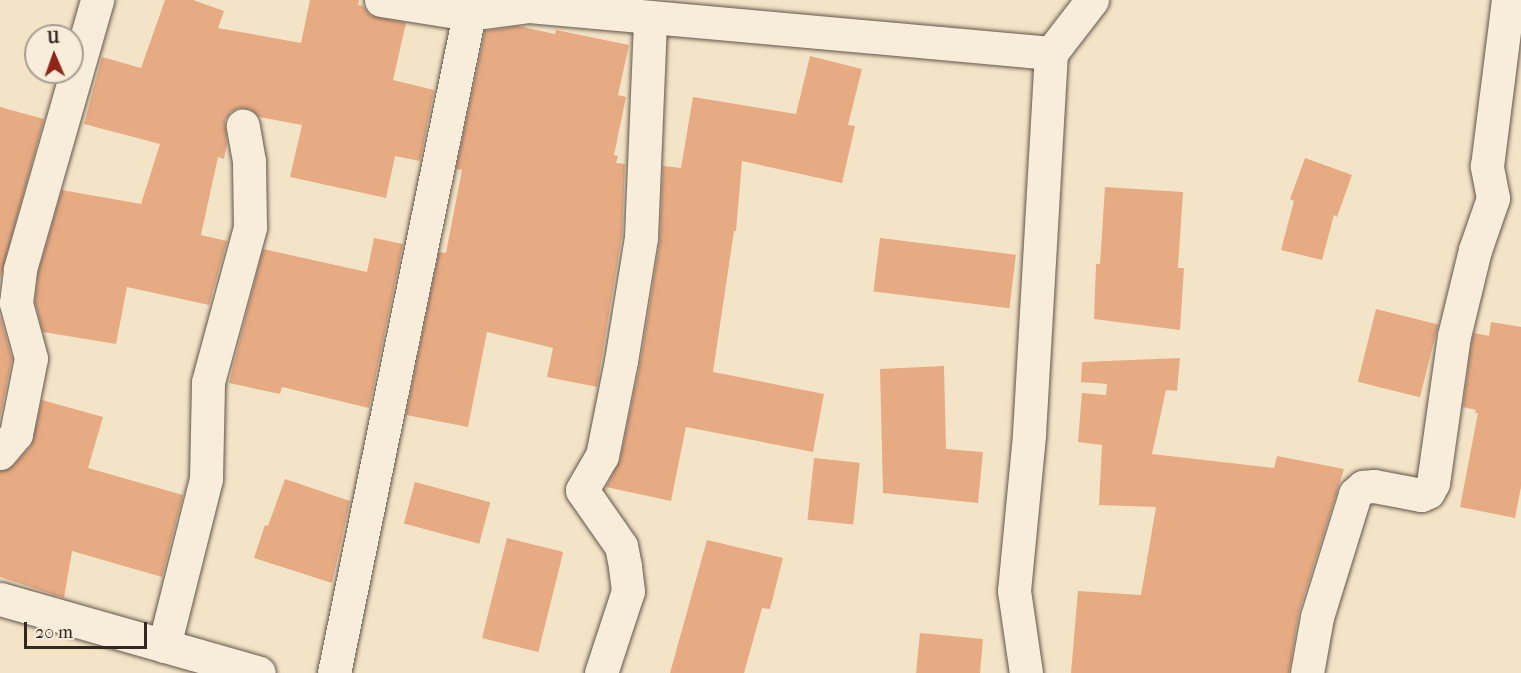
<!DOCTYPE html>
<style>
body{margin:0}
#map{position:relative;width:1521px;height:673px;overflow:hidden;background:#f4e4c7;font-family:"IM FELL French Canon",serif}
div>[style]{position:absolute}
.building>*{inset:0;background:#e7ab83;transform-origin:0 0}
.roads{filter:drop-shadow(0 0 2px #63564b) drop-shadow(0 0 2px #63564b)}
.street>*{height:33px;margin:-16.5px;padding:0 16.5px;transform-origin:16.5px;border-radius:16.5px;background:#f8eddb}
.secondary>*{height:33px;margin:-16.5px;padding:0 16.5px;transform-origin:16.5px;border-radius:16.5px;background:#f8eddb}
span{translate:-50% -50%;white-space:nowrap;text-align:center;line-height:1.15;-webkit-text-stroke:4.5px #f8eddb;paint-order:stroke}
.north{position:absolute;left:24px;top:24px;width:60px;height:60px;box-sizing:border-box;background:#f8eddb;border:2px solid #a99e91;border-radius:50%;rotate:358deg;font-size:16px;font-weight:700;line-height:24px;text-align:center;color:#332722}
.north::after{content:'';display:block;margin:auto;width:21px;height:27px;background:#8f2418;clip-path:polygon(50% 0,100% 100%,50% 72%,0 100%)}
.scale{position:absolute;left:24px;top:622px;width:123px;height:27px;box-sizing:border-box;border:3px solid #332722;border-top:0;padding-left:8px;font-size:18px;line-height:21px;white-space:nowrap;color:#332722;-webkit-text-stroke:4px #f8eddb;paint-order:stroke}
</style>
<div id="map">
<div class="building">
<div style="clip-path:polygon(165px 0,193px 0,224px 11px,218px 28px,301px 43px,310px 0,359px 0,358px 5px,363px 6px,370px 15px,406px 23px,393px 80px,434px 90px,420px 161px,395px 156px,386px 198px,290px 177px,302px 125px,259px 117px,250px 109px,239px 108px,231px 112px,225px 120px,227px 144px,224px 159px,218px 157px,201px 235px,227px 241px,209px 305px,127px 287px,116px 344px,43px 332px,35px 302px,38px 273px,62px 190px,141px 204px,160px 144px,84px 124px,102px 57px,141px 68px)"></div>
<div style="clip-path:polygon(518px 26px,555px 34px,556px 30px,629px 45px,618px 95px,626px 97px,614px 155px,618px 156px,616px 163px,625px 164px,622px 235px,597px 387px,547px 377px,553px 348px,487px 332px,468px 427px,406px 415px,439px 252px,446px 253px,462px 170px,456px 169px,485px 31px)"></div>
<div style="clip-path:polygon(810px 56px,862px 69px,848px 125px,855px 126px,842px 183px,742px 161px,736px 231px,734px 231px,713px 372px,824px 394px,813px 452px,686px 427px,671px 501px,606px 487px,620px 460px,640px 364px,660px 240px,663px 166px,681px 168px,693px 97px,796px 114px)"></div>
<div style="clip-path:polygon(0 107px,44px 119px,0 279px)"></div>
<div style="clip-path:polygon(1305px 158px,1352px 175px,1337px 217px,1334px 215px,1322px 260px,1281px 250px,1294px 201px,1290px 199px)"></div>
<div style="clip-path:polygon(1105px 187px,1183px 192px,1178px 268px,1184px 268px,1180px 330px,1094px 319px,1096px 264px,1100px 264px)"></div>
<div style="clip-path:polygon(374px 238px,403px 244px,369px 408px,282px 387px,280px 394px,229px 383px,263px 249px,367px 272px)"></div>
<div style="left:880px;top:238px;width:137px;height:54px;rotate:7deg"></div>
<div style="left:1376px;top:309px;width:64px;height:75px;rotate:14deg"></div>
<div style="clip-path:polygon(0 316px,12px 359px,0 418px)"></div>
<div style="clip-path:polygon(1491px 322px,1521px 327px,1521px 487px,1515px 518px,1460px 507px,1478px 413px,1475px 413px,1476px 410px,1463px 407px,1472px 340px,1474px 333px,1489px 336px)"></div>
<div style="clip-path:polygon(1180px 358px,1177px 391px,1166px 390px,1152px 454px,1274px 468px,1277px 456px,1344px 469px,1299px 612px,1289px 673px,1071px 673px,1078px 591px,1141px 595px,1156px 507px,1099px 505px,1102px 445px,1078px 442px,1082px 393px,1106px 395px,1107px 384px,1081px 382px,1082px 362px)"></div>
<div style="clip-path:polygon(944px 366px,946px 449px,983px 452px,978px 503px,883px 493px,880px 369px)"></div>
<div style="clip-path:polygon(42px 400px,103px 417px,88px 468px,183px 495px,162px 577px,72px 551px,64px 598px,0 577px,0 471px,14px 465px,31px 446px)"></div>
<div style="left:814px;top:458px;width:46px;height:62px;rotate:6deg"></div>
<div style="clip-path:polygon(285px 479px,350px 501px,332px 583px,254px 558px,265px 525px,268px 526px)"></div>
<div style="left:415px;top:482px;width:78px;height:43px;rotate:15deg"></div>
<div style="left:507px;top:538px;width:58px;height:103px;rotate:14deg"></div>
<div style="clip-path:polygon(707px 540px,783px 558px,770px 609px,762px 608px,744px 673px,670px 673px)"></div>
<div style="clip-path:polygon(920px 633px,983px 639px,980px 673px,916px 673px)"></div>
</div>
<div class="roads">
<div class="street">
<div style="left:381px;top:0;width:89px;rotate:9deg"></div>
<div style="left:469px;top:14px;width:61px;rotate:-7.6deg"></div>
<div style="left:529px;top:6px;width:524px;rotate:5.14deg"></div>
<div style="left:0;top:453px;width:25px;rotate:-50deg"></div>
<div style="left:16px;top:434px;width:77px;rotate:-78.8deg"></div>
<div style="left:31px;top:358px;width:57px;rotate:-105.3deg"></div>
<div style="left:16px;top:303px;width:34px;rotate:-83deg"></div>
<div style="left:20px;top:269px;width:280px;rotate:-74deg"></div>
<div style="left:164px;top:646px;width:172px;rotate:-75.9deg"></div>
<div style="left:206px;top:479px;width:97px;rotate:-88.8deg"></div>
<div style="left:208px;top:382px;width:161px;rotate:-74.8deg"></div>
<div style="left:250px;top:227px;width:66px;rotate:-90.9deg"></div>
<div style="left:249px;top:161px;width:36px;rotate:-100deg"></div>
<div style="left:334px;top:673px;width:673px;rotate:-78.42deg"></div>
<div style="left:601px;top:673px;width:86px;rotate:-71.8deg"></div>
<div style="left:628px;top:591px;width:25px;rotate:-97deg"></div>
<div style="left:625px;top:566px;width:20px;rotate:-101deg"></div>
<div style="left:621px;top:546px;width:68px;rotate:-124.9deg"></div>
<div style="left:582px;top:490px;width:39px;rotate:-60deg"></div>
<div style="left:602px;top:456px;width:97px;rotate:-78.7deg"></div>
<div style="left:621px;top:361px;width:126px;rotate:-80.8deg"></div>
<div style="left:641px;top:237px;width:219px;rotate:-87.6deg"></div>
<div style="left:1026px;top:673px;width:83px;rotate:-98.3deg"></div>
<div style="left:1014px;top:591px;width:158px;rotate:-84.5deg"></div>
<div style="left:1029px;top:434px;width:382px;rotate:-86.7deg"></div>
<div style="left:1051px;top:53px;width:67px;rotate:-52.3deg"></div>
<div style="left:1307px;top:673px;width:57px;rotate:-79.9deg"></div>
<div style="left:1317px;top:617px;width:129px;rotate:-72.8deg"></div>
<div style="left:1355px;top:494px;width:11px;rotate:-41deg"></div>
<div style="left:1363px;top:487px;width:11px;rotate:-5deg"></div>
<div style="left:1374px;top:486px;width:48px;rotate:10.8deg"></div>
<div style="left:1421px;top:495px;width:8px;rotate:-23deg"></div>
<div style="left:1428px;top:492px;width:10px;rotate:-61deg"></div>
<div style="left:1433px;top:483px;width:148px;rotate:-81.9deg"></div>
<div style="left:1454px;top:336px;width:89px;rotate:-76.3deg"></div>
<div style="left:1475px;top:250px;width:55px;rotate:-70.9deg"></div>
<div style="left:1493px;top:198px;width:33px;rotate:-101deg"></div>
<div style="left:1487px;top:166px;width:167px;rotate:-82.8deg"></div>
</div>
<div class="secondary">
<div style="left:0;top:599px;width:269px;rotate:15.9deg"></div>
</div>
</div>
<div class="north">U</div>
<div class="scale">20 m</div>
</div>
